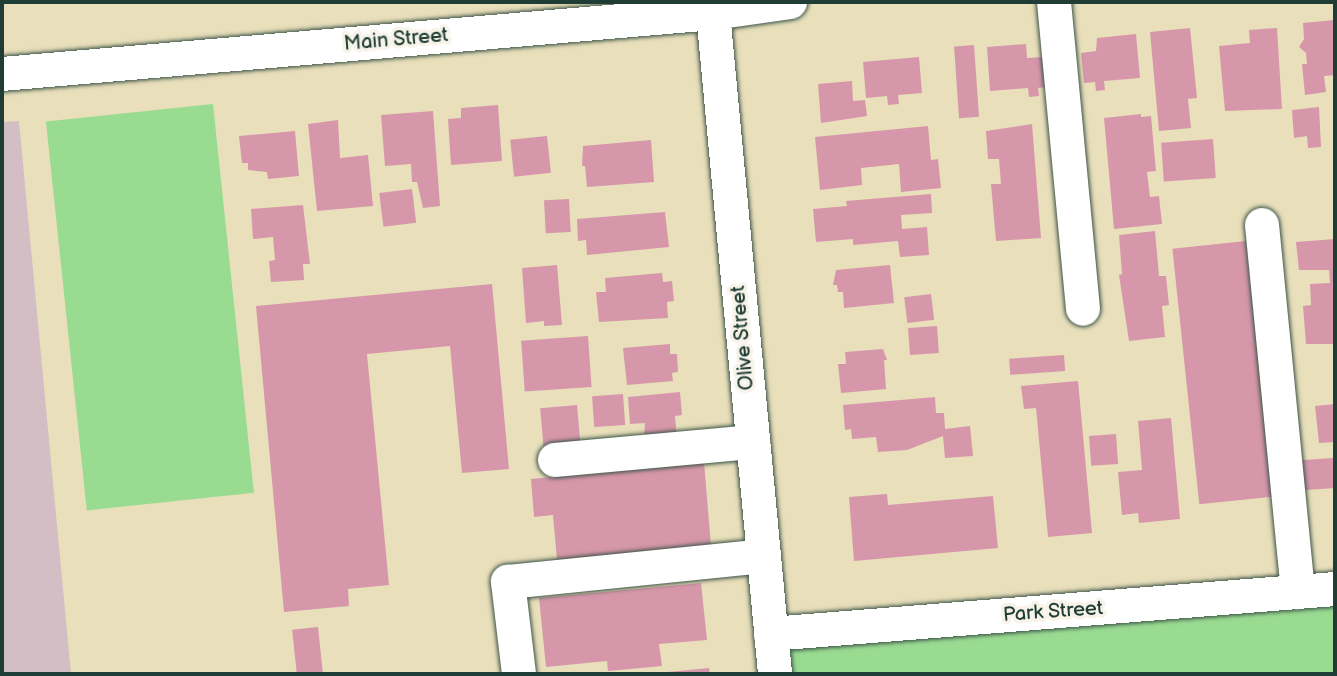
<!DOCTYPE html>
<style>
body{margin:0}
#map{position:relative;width:1337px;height:676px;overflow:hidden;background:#e9dfbb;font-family:"Balsamiq Sans",sans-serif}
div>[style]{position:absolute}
.industrial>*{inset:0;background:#d2bec4}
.green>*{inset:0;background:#9adb92;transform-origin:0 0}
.building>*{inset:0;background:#d797ab;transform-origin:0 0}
.roads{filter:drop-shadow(0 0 2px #3d5548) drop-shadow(0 0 2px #3d5548)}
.minor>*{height:34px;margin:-17px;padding:0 17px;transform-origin:17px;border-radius:17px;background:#fff}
span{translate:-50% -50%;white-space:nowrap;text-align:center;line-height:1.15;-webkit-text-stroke:7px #f7f3e8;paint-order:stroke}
.street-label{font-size:20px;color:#1f3d34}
.frame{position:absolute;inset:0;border:4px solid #1f3d34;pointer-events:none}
</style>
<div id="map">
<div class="industrial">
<div style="clip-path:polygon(19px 121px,71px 674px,2px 674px,2px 122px)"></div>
</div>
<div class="green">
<div style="left:213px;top:104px;width:391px;height:168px;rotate:84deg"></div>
<div style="clip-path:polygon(1335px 589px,1335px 674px,781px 674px,777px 640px)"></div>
</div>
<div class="building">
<div style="clip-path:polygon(1334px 20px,1335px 75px,1324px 76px,1326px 92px,1305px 95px,1302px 64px,1307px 64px,1306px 53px,1299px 47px,1304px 39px,1303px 23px)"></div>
<div style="clip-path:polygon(1190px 28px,1197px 98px,1188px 99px,1191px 128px,1159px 131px,1150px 32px)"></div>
<div style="clip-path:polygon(1277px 28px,1282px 109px,1225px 111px,1219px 46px,1250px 43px,1249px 30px)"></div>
<div style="clip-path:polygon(1136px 34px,1140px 78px,1104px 81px,1105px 90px,1096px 91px,1095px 82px,1084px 83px,1081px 53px,1096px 51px,1097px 38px)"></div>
<div style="clip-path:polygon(1026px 44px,1027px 58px,1044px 57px,1047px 87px,1038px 88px,1039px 96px,1029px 97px,1028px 88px,990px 91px,987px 47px)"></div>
<div style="left:974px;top:45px;width:72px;height:20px;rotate:86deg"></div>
<div style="clip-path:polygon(919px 57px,922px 93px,898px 95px,899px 104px,888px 105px,887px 96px,866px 98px,863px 62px)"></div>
<div style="clip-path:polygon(852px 81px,853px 101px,865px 100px,867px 116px,821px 123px,818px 84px)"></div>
<div style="clip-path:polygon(498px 105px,502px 161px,451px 165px,448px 119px,461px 118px,461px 108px)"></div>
<div style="clip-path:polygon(1319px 107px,1321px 147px,1308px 148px,1307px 136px,1294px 138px,1292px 110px)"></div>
<div style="clip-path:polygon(433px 111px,440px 206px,423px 208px,417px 182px,412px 182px,411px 164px,385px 166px,381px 115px)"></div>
<div style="clip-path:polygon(1141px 114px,1141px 117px,1151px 116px,1156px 171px,1147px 172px,1150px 197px,1159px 196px,1162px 224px,1114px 229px,1104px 118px)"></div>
<div style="clip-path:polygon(338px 120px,340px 158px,368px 155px,373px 206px,317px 211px,308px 124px)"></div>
<div style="clip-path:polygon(1032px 124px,1041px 238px,996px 241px,991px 184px,1001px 184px,999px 159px,988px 159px,986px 131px)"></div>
<div style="clip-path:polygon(928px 126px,931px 160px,938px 159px,941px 188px,901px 192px,899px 164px,861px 168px,862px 185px,820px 190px,815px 137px)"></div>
<div style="clip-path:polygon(295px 131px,299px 176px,268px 179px,267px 172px,248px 170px,248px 163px,242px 163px,239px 136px)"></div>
<div style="left:547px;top:136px;width:37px;height:37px;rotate:84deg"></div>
<div style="left:1213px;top:139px;width:39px;height:52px;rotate:86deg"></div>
<div style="clip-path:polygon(651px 140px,654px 182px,587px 187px,585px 166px,582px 166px,583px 146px)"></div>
<div style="left:412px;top:189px;width:34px;height:33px;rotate:83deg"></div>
<div style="clip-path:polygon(931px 194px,932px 213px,901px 215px,902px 229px,927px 227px,929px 255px,900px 257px,898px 241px,853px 245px,853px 239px,816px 242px,813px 209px,847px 206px,846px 201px)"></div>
<div style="left:569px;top:199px;width:33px;height:25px;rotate:87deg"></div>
<div style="clip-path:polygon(303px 205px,310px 264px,303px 264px,304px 280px,271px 282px,269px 261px,275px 260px,273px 237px,253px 239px,251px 209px)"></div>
<div style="clip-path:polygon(665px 212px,669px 247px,587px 255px,586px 240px,578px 241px,577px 219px)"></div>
<div style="clip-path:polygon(1155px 231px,1159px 276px,1166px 276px,1169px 305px,1162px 306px,1165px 337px,1129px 341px,1119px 275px,1122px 274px,1119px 235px)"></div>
<div style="clip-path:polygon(1335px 239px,1335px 344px,1306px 344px,1303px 306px,1311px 305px,1310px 284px,1330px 283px,1329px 270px,1299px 270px,1296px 242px)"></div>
<div style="left:1246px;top:241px;width:257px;height:74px;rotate:84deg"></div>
<div style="clip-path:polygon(557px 265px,562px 325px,544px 326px,544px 321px,526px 323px,522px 268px)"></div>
<div style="clip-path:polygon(890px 265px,894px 303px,844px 308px,843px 292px,838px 292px,837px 285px,833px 285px,836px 270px)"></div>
<div style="clip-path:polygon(662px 273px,663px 282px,672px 281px,674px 301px,667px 302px,668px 318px,599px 322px,596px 292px,606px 292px,605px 278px)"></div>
<div style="clip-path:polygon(492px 284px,509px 469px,462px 473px,450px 346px,367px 354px,389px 585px,348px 589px,349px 606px,284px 612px,256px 306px)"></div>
<div style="left:931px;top:294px;width:26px;height:27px;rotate:83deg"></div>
<div style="left:937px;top:326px;width:27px;height:29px;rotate:86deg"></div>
<div style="left:588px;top:336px;width:51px;height:67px;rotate:86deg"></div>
<div style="clip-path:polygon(670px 344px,670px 354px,677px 354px,678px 372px,672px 373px,673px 381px,627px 385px,623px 348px)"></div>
<div style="clip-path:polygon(883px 349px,887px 360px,884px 360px,886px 389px,841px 393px,838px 364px,846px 364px,845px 352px)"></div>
<div style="left:1064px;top:355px;width:16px;height:55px;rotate:86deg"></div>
<div style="clip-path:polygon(1078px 381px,1092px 533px,1048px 537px,1036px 408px,1024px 409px,1021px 386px)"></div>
<div style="clip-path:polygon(680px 392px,682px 415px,675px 416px,677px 439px,644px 438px,645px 423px,630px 424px,628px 397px)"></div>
<div style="left:623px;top:394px;width:31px;height:31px;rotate:86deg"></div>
<div style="clip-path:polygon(935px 397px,936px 413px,944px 413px,945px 429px,970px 426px,973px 456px,945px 458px,943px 436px,907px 450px,878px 452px,876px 437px,852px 439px,851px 429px,845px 430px,843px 405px)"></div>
<div style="clip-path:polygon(1335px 404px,1335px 442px,1319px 443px,1315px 406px)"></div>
<div style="left:577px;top:405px;width:46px;height:37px;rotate:85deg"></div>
<div style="clip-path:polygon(1171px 418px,1180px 519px,1139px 523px,1138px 513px,1122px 515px,1118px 472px,1142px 470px,1138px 421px)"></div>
<div style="left:1116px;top:434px;width:30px;height:27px;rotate:86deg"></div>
<div style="left:1333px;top:458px;width:30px;height:33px;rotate:86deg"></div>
<div style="clip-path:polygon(704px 462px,711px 546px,557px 560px,553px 515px,534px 517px,531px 479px)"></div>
<div style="clip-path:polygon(887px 494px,888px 505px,993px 496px,998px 548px,854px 561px,849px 497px)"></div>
<div style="clip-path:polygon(701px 583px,707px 640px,659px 644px,662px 666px,608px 671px,607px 661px,546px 667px,539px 598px)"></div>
<div style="left:318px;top:627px;width:47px;height:26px;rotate:84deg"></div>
<div style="clip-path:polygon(709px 668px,710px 674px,668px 674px,668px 672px)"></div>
</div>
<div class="roads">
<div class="minor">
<div style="left:712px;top:2px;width:675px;rotate:84.64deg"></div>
<div style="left:1054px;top:2px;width:308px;rotate:84.6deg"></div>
<div style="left:2px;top:74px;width:714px;rotate:-4.9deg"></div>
<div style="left:713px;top:13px;width:78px;rotate:-8.1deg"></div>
<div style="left:1262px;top:225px;width:369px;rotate:84.4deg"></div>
<div style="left:555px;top:460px;width:199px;rotate:-5.2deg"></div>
<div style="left:771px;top:634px;width:566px;rotate:-4.56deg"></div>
<div style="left:519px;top:674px;width:93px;rotate:-96.8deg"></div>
<div style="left:508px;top:582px;width:257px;rotate:-5.8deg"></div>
</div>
</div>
<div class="street-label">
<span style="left:396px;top:40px;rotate:-5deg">Main Street</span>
<span style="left:743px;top:338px;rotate:-95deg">Olive Street</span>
<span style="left:1053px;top:612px;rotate:-4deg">Park Street</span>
</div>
<div class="frame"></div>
</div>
